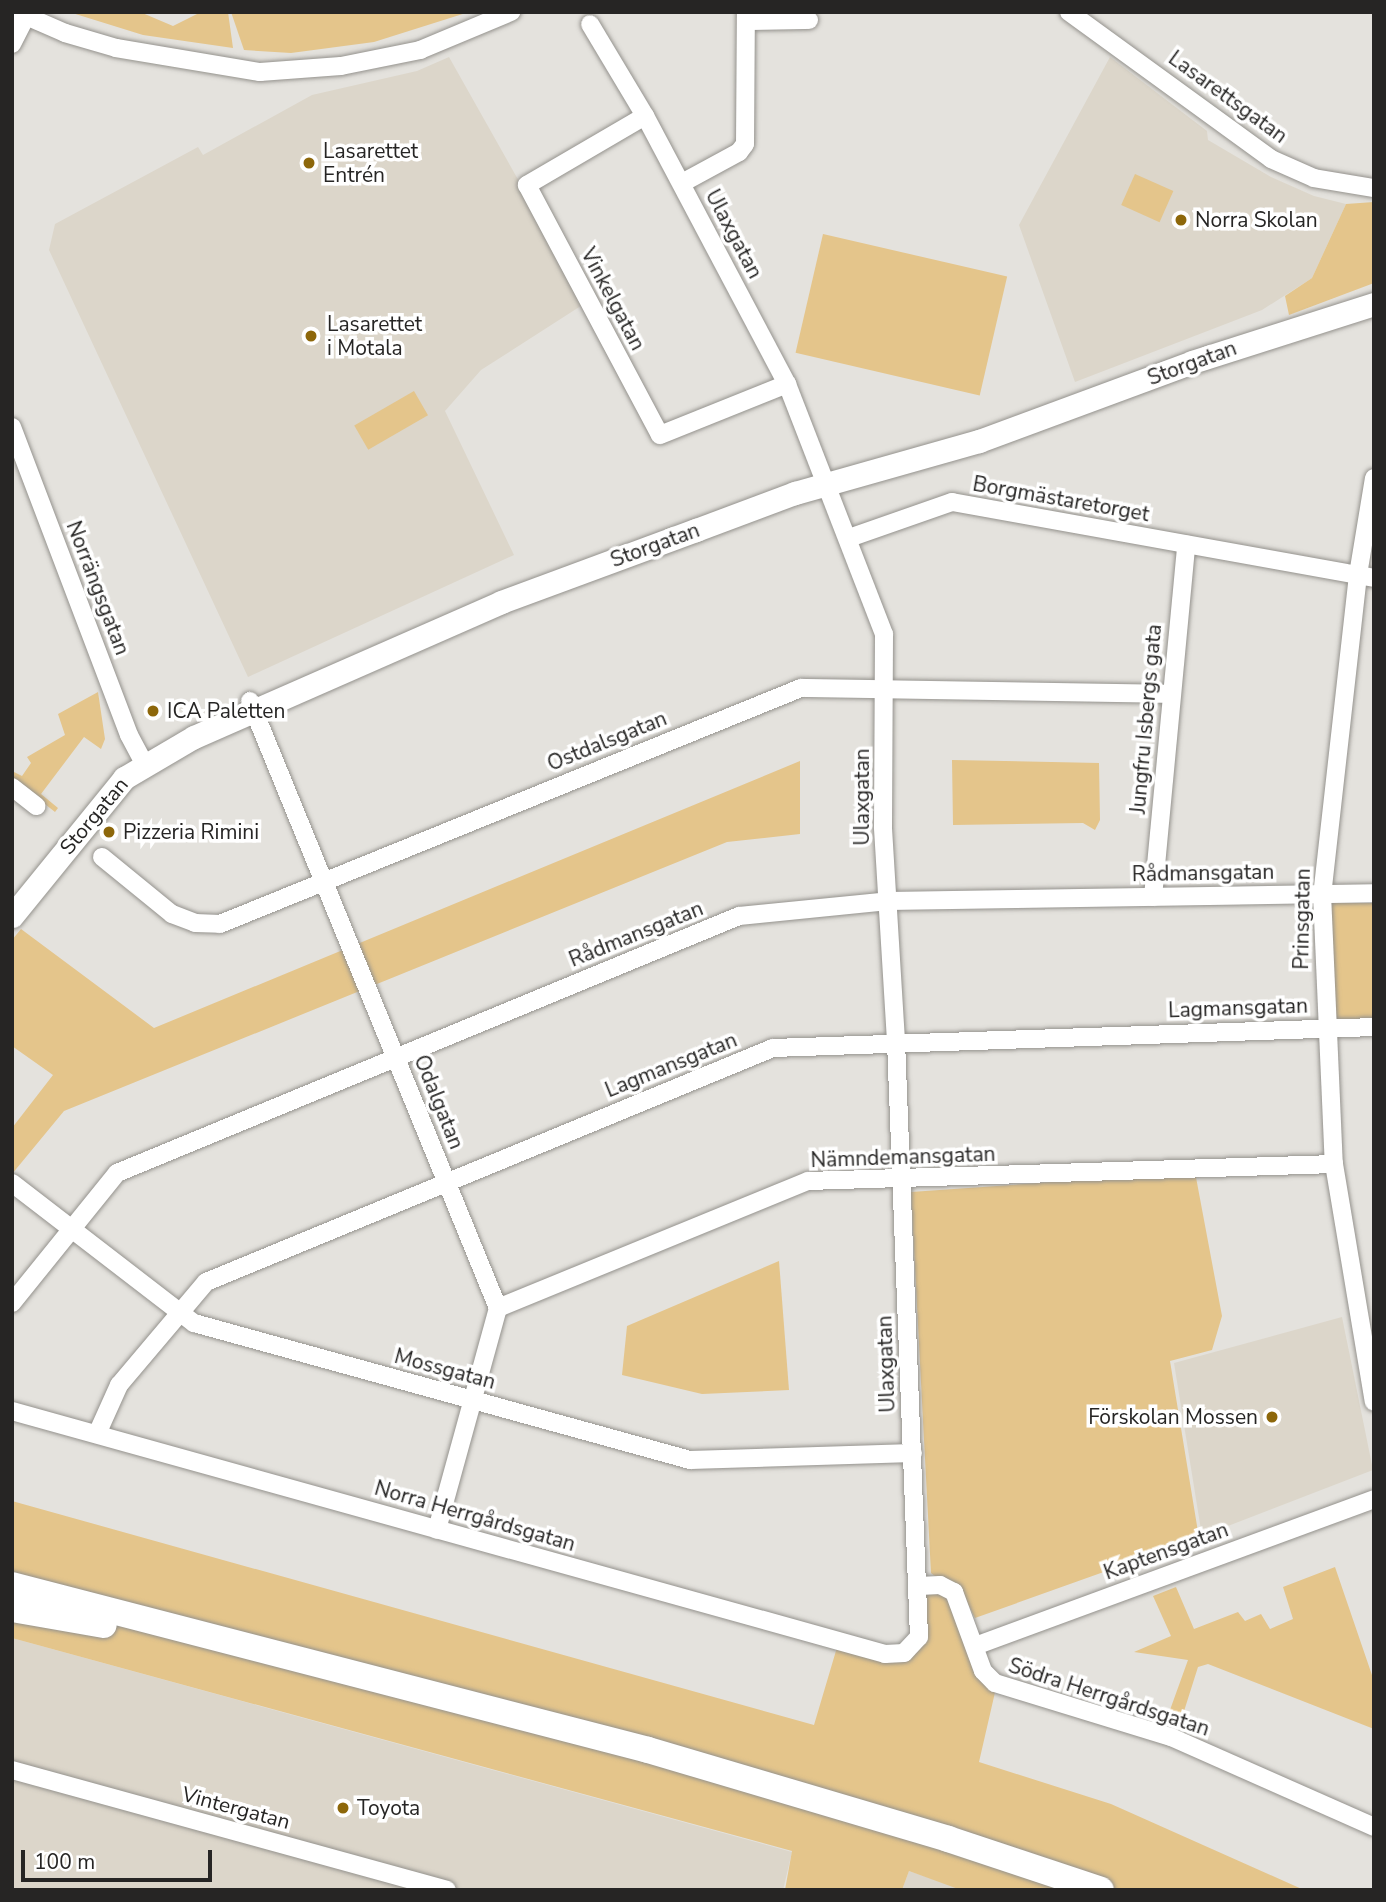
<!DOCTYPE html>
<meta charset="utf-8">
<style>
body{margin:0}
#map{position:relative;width:1386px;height:1902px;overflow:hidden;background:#e4e2dd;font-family:"Nunito Sans",sans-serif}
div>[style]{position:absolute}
.built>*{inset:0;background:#dcd6ca}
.green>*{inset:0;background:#e4c58b;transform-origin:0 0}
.roads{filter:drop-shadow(0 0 2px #94928d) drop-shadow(0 0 2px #94928d)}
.minor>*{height:18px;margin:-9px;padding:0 9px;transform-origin:9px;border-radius:9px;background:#fff}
.major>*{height:23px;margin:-11.5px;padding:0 11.5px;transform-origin:11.5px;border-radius:11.5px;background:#fff}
.highway>*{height:26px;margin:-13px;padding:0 13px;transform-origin:13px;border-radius:13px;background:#fff}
.dots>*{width:19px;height:19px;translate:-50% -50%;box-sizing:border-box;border:4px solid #fff;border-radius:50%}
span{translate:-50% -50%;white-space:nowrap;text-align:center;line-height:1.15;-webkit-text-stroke:7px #fff;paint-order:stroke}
.street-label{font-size:21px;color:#262524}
.poi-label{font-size:21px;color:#262524}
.left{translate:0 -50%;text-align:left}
.right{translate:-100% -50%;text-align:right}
.frame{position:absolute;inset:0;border:14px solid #262524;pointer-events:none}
.scale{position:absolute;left:21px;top:1850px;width:191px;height:32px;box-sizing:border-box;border:4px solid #262524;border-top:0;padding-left:9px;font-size:21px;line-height:24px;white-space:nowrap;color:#262524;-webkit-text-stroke:5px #fff;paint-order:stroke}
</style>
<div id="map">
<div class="built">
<div style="clip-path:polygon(449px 57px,587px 302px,481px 370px,445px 411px,514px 555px,248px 677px,49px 250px,55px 224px,198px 147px,203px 155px,312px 95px,417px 71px)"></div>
<div style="clip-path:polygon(1110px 57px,1207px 131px,1208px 140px,1271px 177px,1314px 196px,1346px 204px,1312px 278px,1262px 310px,1075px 382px,1019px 225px)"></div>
<div style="clip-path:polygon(1342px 1317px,1373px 1470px,1202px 1536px,1174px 1363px)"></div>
<div style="clip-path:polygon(12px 1638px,792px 1852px,783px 1890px,12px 1890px)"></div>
<div style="clip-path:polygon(909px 1871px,965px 1890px,902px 1890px)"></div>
</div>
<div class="green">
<div style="clip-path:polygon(69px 12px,140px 12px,173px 26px,201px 12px,228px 12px,233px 48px,143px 35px)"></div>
<div style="clip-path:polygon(231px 12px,469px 12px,374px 42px,291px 53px,244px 50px)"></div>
<div style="left:1135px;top:174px;width:42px;height:34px;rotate:24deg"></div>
<div style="clip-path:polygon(1374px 202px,1374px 283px,1289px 315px,1285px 296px,1312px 278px,1346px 204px)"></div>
<div style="left:823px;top:234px;width:189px;height:122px;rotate:13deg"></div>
<div style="left:414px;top:391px;width:28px;height:69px;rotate:60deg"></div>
<div style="clip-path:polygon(98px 692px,105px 739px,101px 749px,84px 737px,41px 794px,58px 808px,55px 812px,12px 778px,12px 771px,22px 776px,31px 763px,27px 757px,65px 735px,58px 714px)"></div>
<div style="clip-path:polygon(952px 760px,1099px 763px,1100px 820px,1095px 830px,1083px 823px,953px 825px)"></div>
<div style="clip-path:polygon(800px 761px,800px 834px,727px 842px,64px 1111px,12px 1174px,12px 1128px,53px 1075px,12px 1046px,12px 940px,21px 929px,154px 1028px)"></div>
<div style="left:1374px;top:903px;width:116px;height:47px;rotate:90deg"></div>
<div style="clip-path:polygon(1195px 1172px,1222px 1316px,1212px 1350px,1170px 1361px,1199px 1538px,975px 1618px,966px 1600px,931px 1573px,911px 1192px)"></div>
<div style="clip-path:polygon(779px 1261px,789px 1390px,702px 1394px,622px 1375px,627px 1326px)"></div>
<div style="clip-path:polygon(12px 1501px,814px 1725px,838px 1644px,904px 1656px,930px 1582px,957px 1606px,981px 1682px,996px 1688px,979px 1762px,1111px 1804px,1304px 1890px,961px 1890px,909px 1871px,902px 1890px,785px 1890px,792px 1851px,12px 1638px)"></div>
<div style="clip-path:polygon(1335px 1567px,1374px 1681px,1374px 1729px,1208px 1664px,1198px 1667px,1179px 1727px,1166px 1721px,1188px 1660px,1134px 1652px,1171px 1636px,1153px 1596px,1176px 1587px,1194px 1629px,1238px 1612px,1245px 1621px,1261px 1614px,1270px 1629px,1293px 1619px,1283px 1587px)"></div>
</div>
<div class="roads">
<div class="minor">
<div style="left:17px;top:12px;width:52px;rotate:23.6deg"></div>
<div style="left:65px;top:33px;width:53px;rotate:16.4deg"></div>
<div style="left:116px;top:48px;width:146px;rotate:9.5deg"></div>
<div style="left:260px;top:72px;width:81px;rotate:-4.2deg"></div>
<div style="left:341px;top:66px;width:81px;rotate:-11.4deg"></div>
<div style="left:420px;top:50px;width:99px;rotate:-22.7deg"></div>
<div style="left:1069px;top:12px;width:250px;rotate:36deg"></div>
<div style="left:1271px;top:159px;width:47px;rotate:23.8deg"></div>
<div style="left:1314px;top:178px;width:61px;rotate:9.5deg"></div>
<div style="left:746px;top:21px;width:63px;rotate:-0.9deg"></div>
<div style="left:12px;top:44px;width:30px;rotate:-63deg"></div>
<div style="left:645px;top:116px;width:137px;rotate:149.7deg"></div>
<div style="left:527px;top:185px;width:283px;rotate:62deg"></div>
<div style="left:660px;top:435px;width:137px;rotate:-21.9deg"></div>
<div style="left:682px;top:183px;width:65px;rotate:-28.5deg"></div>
<div style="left:739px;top:152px;width:10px;rotate:-53deg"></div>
<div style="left:745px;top:144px;width:132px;rotate:-89.6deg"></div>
<div style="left:12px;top:427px;width:329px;rotate:69.2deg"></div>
<div style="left:129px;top:735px;width:32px;rotate:62deg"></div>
<div style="left:1374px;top:478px;width:98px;rotate:99.4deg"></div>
<div style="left:1358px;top:575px;width:321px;rotate:96.4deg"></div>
<div style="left:1322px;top:894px;width:270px;rotate:87.5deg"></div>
<div style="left:1334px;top:1164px;width:241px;rotate:80.5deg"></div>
<div style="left:849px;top:538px;width:109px;rotate:-19.3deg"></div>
<div style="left:952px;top:502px;width:429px;rotate:10.2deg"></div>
<div style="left:250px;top:701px;width:656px;rotate:67.78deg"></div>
<div style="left:498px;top:1308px;width:230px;rotate:105.4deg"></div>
<div style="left:12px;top:787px;width:31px;rotate:38deg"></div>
<div style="left:102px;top:857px;width:90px;rotate:39.2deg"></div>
<div style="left:172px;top:914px;width:25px;rotate:21deg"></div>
<div style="left:195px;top:923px;width:25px;rotate:2deg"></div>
<div style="left:220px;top:924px;width:627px;rotate:-22.11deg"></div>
<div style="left:801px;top:688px;width:368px;rotate:0.9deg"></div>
<div style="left:1153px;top:897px;width:354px;rotate:-84.6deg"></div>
<div style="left:12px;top:1183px;width:230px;rotate:37.6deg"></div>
<div style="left:194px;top:1323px;width:515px;rotate:15.44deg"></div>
<div style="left:690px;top:1460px;width:223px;rotate:-1.8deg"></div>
<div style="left:12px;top:1303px;width:167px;rotate:-51.1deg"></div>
<div style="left:117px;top:1173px;width:673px;rotate:-22.45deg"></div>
<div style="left:739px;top:916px;width:150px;rotate:-5.7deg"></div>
<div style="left:888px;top:901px;width:486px;rotate:-0.9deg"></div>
<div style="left:498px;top:1308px;width:335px;rotate:-22.3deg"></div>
<div style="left:808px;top:1181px;width:526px;rotate:-1.85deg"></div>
<div style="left:12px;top:1411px;width:906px;rotate:15.55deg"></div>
<div style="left:885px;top:1654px;width:19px;rotate:-3deg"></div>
<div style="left:904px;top:1653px;width:22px;rotate:-47deg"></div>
<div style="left:919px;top:1637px;width:596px;rotate:-92.21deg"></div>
<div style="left:896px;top:1041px;width:214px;rotate:-93.5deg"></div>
<div style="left:883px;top:827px;width:193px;rotate:-89.7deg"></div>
<div style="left:884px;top:634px;width:268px;rotate:-111.2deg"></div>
<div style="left:787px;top:384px;width:303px;rotate:-117.9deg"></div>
<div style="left:645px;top:116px;width:107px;rotate:-120.9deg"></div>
<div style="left:97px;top:1434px;width:54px;rotate:-65.8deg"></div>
<div style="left:119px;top:1385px;width:135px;rotate:-49.8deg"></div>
<div style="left:206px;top:1282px;width:613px;rotate:-22.43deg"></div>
<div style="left:773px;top:1048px;width:601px;rotate:-2deg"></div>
<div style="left:919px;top:1586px;width:21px;rotate:-3deg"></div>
<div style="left:940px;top:1585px;width:16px;rotate:27deg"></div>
<div style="left:954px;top:1592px;width:84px;rotate:69.8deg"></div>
<div style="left:983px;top:1671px;width:17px;rotate:45deg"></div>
<div style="left:995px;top:1683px;width:184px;rotate:17.1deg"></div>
<div style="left:1171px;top:1737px;width:222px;rotate:23.9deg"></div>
<div style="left:975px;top:1646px;width:425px;rotate:-20.2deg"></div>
<div style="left:12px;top:1770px;width:451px;rotate:15.4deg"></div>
</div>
<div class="major">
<div style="left:12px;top:916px;width:178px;rotate:-50.9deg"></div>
<div style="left:124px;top:778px;width:81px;rotate:-30.4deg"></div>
<div style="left:194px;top:737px;width:335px;rotate:-23.7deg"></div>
<div style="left:501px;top:602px;width:208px;rotate:-20.3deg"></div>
<div style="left:696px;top:530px;width:106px;rotate:-20.5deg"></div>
<div style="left:795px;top:493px;width:191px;rotate:-15.8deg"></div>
<div style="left:979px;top:441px;width:227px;rotate:-20.3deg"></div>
<div style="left:1192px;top:362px;width:191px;rotate:-17.7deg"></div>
</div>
<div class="highway">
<div style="left:12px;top:1585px;width:657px;rotate:14.54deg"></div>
<div style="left:648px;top:1750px;width:313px;rotate:16.5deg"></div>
<div style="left:948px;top:1839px;width:161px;rotate:18.4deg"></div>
<div style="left:12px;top:1609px;width:93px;rotate:9.9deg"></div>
</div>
</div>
<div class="dots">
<div style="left:309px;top:163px;background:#8d670a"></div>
<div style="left:1181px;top:220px;background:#8d670a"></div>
<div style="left:311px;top:336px;background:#8d670a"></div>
<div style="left:153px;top:711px;background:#8d670a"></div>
<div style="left:109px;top:832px;background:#8d670a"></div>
<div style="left:1272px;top:1417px;background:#8d670a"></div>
<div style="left:343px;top:1808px;background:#8d670a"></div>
</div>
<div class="street-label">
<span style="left:1228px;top:97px;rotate:36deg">Lasarettsgatan</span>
<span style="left:734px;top:234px;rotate:62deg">Ulaxgatan</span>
<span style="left:613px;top:299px;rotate:62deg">Vinkelgatan</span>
<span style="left:1192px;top:363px;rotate:-20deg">Storgatan</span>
<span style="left:1061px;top:499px;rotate:10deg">Borgmästaretorget</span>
<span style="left:655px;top:545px;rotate:-20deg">Storgatan</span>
<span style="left:98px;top:588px;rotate:69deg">Norrängsgatan</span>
<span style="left:1146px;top:719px;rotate:-85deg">Jungfru Isbergs gata</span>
<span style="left:607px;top:741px;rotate:-22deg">Ostdalsgatan</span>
<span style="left:862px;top:797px;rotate:-90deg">Ulaxgatan</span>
<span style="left:94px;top:816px;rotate:-50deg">Storgatan</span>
<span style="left:1203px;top:873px;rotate:-1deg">Rådmansgatan</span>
<span style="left:1302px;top:919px;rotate:-89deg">Prinsgatan</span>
<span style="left:636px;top:934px;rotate:-22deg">Rådmansgatan</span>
<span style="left:1238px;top:1008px;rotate:-2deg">Lagmansgatan</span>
<span style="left:671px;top:1065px;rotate:-22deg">Lagmansgatan</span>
<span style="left:439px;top:1102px;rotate:68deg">Odalgatan</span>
<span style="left:903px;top:1157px;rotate:-2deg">Nämndemansgatan</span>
<span style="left:886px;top:1364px;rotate:-92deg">Ulaxgatan</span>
<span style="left:445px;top:1369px;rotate:15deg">Mossgatan</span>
<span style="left:475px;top:1516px;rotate:16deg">Norra Herrgårdsgatan</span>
<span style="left:1166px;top:1551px;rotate:-20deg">Kaptensgatan</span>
<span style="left:1109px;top:1697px;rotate:18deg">Södra Herrgårdsgatan</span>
<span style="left:236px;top:1808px;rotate:15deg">Vintergatan</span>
</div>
<div class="poi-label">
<span class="left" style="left:323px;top:163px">Lasarettet<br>Entrén</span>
<span class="left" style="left:1195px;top:220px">Norra Skolan</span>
<span class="left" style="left:327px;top:336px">Lasarettet<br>i Motala</span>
<span class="left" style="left:167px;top:711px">ICA Paletten</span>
<span class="left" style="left:123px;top:832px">Pizzeria Rimini</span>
<span class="right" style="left:1258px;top:1417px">Förskolan Mossen</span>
<span class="left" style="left:357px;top:1808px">Toyota</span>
</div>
<div class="frame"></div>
<div class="scale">100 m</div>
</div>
